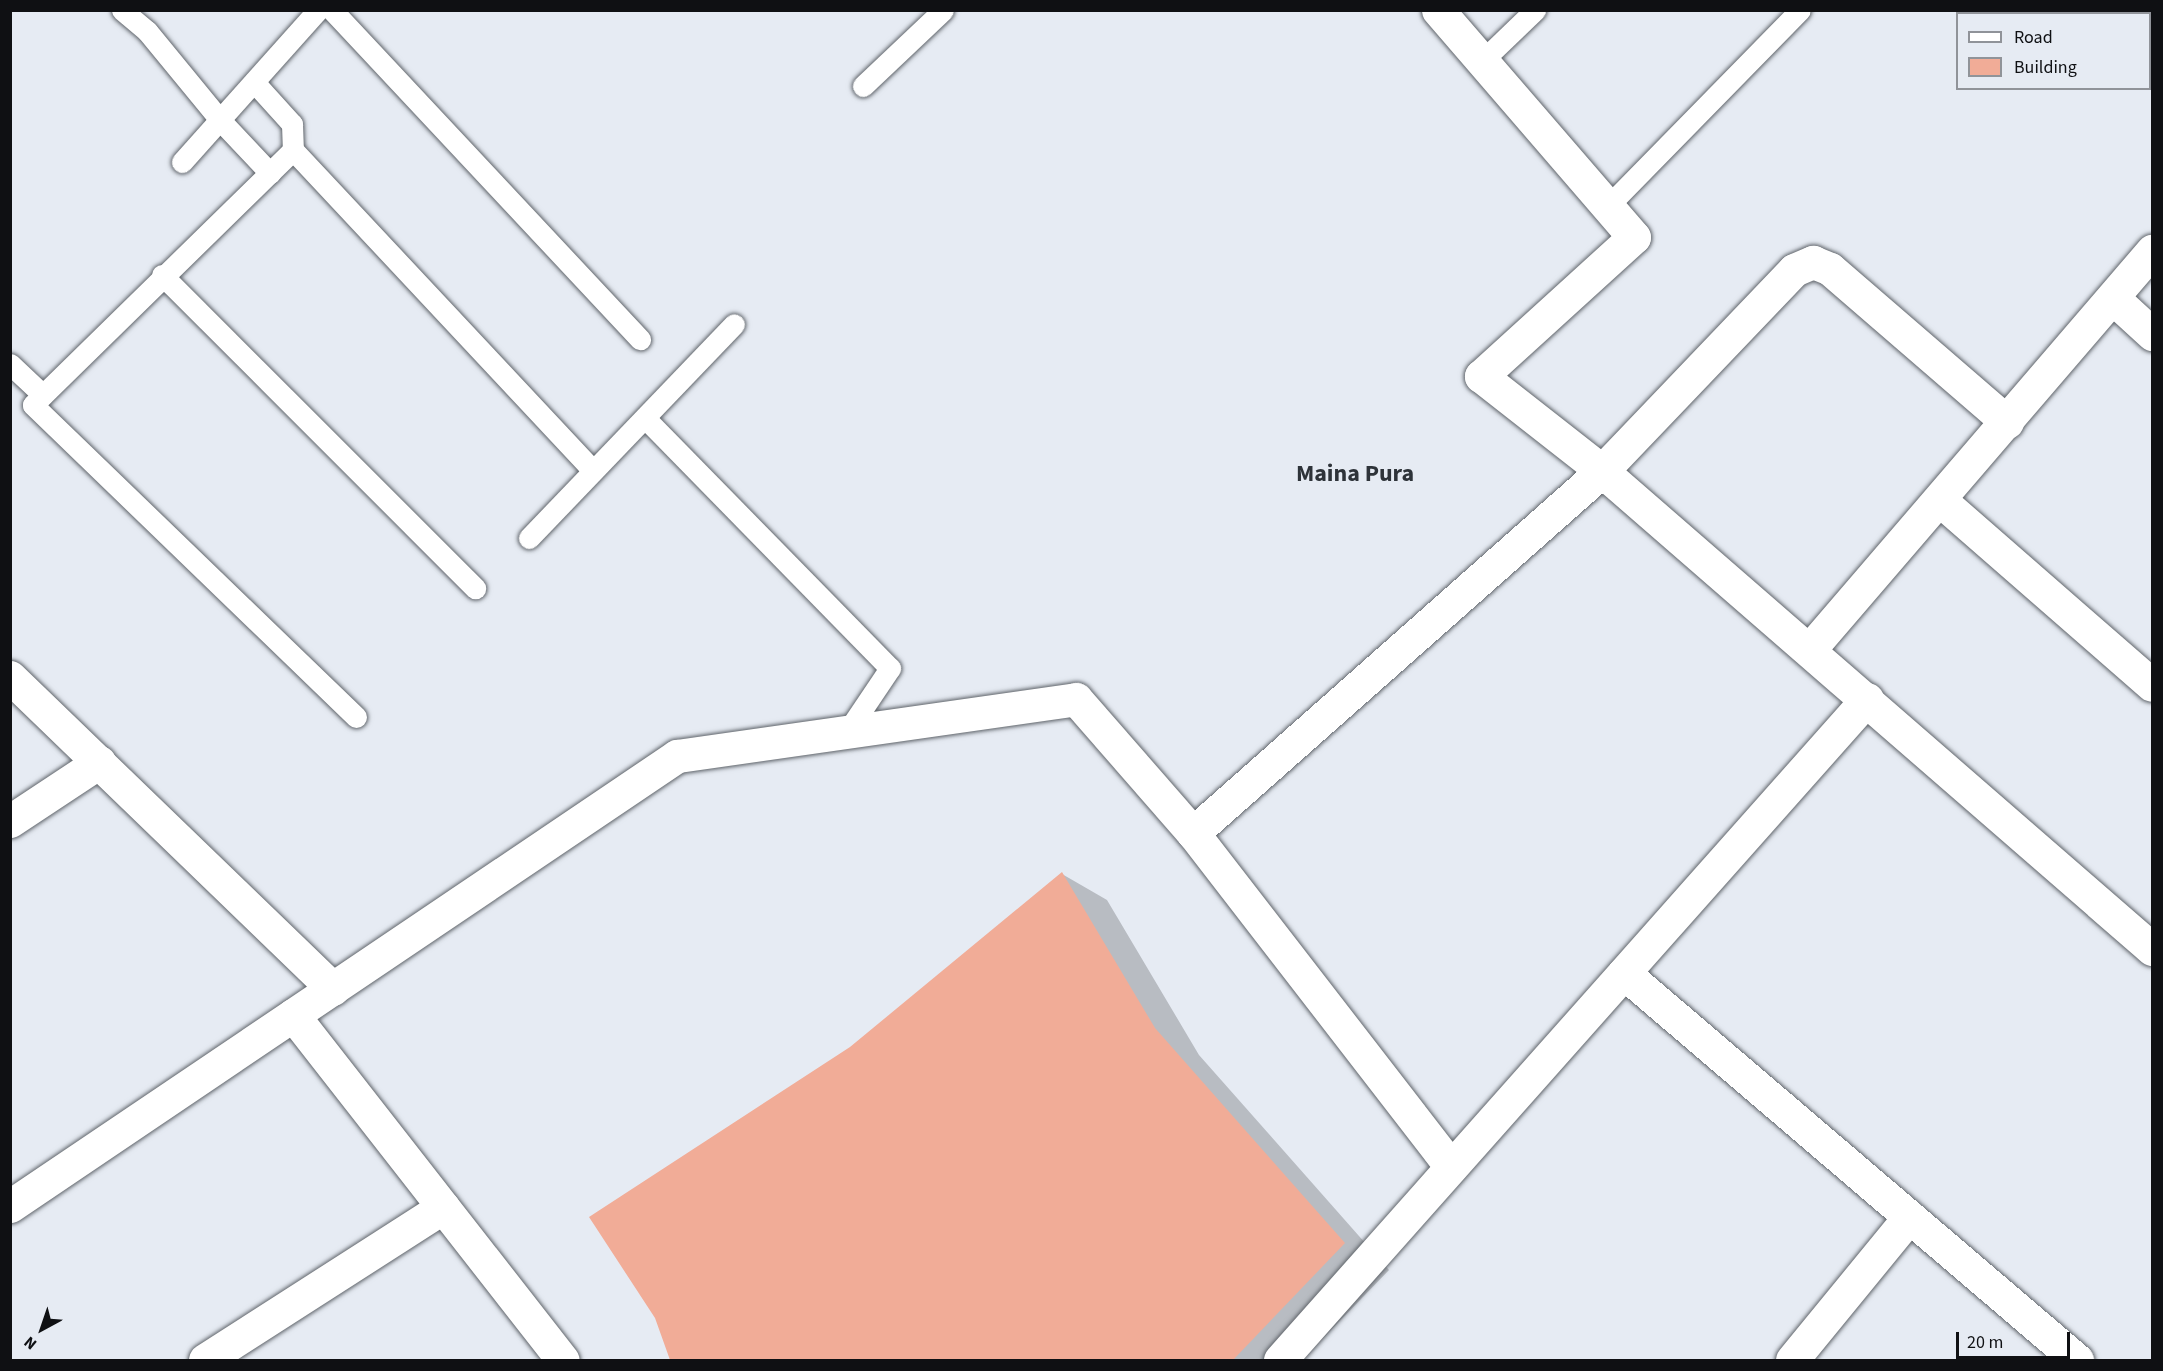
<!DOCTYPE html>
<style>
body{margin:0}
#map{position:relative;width:2163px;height:1371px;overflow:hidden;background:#e6ebf3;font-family:"Source Sans 3",sans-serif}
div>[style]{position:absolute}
.shadow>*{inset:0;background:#0003}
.building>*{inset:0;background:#f1ac97}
.roads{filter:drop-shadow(0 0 2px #5f646a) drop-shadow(0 0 2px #5f646a)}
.service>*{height:21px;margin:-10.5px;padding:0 10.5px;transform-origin:10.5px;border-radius:10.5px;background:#fff}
.minor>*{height:33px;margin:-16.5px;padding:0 16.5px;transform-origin:16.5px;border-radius:16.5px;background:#fff}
span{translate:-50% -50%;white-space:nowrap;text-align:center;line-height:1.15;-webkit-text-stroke:5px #e6ebf3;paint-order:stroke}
.district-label{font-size:24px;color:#2e3339;font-weight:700}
.frame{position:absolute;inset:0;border:12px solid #0f1013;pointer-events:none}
.legend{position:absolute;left:1956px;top:12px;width:195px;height:78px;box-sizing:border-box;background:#e6ebf3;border:2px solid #909399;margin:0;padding:8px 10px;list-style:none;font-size:18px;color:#0f1013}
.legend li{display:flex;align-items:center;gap:12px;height:30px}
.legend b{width:30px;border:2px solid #909399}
.north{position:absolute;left:12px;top:1299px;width:60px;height:60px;-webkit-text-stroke:4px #e6ebf3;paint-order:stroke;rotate:220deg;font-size:16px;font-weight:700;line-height:24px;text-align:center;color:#0f1013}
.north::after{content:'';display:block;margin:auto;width:21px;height:27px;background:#0f1013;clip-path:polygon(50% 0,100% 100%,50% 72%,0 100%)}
.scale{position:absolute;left:1956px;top:1332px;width:114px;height:27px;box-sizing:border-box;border:3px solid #0f1013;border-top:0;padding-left:8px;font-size:18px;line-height:21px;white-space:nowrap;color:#0f1013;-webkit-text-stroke:4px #e6ebf3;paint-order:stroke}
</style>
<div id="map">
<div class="shadow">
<div style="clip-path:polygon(1062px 874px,1107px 900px,1199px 1055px,1389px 1270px,1302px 1360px,672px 1360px,657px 1317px,851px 1048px)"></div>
</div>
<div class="building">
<div style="clip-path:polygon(1062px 872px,1155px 1028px,1345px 1243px,1233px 1360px,670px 1360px,655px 1318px,589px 1217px,850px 1047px)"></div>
</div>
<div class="roads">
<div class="service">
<div style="left:122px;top:10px;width:33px;rotate:40deg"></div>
<div style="left:147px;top:31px;width:115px;rotate:50.6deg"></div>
<div style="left:220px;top:120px;width:73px;rotate:46.7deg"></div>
<div style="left:332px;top:10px;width:451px;rotate:46.9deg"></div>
<div style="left:1482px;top:61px;width:74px;rotate:-43.9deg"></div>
<div style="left:254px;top:82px;width:57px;rotate:47.9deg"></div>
<div style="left:292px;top:124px;width:26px;rotate:88deg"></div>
<div style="left:293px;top:150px;width:439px;rotate:46.9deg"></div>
<div style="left:863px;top:86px;width:110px;rotate:-43.5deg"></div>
<div style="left:293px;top:150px;width:364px;rotate:135.6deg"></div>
<div style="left:33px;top:405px;width:449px;rotate:44deg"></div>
<div style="left:182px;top:162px;width:204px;rotate:-48.2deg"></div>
<div style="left:1608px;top:206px;width:274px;rotate:-45.6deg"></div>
<div style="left:162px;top:275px;width:443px;rotate:45deg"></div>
<div style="left:10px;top:364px;width:45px;rotate:43.2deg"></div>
<div style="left:645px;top:418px;width:350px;rotate:45.6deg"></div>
<div style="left:890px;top:668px;width:77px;rotate:123.9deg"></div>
<div style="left:529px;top:538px;width:296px;rotate:-46.2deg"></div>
</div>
<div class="minor">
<div style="left:1438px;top:10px;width:300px;rotate:49.2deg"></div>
<div style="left:1634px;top:237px;width:207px;rotate:137.7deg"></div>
<div style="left:1481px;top:376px;width:154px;rotate:38.1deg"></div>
<div style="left:1602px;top:471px;width:729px;rotate:40.99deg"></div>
<div style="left:2114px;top:299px;width:52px;rotate:42.6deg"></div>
<div style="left:1940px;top:500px;width:281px;rotate:41.1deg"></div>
<div style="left:1810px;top:649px;width:525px;rotate:-49.33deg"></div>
<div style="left:10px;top:677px;width:449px;rotate:44deg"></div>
<div style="left:10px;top:821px;width:107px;rotate:-33.5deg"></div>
<div style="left:1193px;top:833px;width:546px;rotate:-41.51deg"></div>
<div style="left:1602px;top:471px;width:278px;rotate:-46.3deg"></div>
<div style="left:1794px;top:270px;width:21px;rotate:-23deg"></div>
<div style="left:1813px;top:262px;width:18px;rotate:22deg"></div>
<div style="left:1830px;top:269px;width:234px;rotate:40.8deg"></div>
<div style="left:1624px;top:973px;width:596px;rotate:40.51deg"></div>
<div style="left:293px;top:1015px;width:438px;rotate:52deg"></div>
<div style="left:10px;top:1206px;width:805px;rotate:-34.01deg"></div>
<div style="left:677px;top:756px;width:403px;rotate:-8.1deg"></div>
<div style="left:1076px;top:699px;width:178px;rotate:48.9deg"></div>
<div style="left:1193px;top:833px;width:422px;rotate:52.3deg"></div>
<div style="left:205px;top:1360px;width:283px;rotate:-32.7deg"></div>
<div style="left:1280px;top:1360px;width:884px;rotate:-48.39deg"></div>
<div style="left:1792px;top:1360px;width:185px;rotate:-50.7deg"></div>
</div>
</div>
<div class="district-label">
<span style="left:1355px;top:474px">Maina Pura</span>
</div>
<div class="frame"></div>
<ul class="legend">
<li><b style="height:8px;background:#fff"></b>Road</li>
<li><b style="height:16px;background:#f1ac97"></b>Building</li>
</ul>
<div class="north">N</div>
<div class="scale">20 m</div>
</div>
